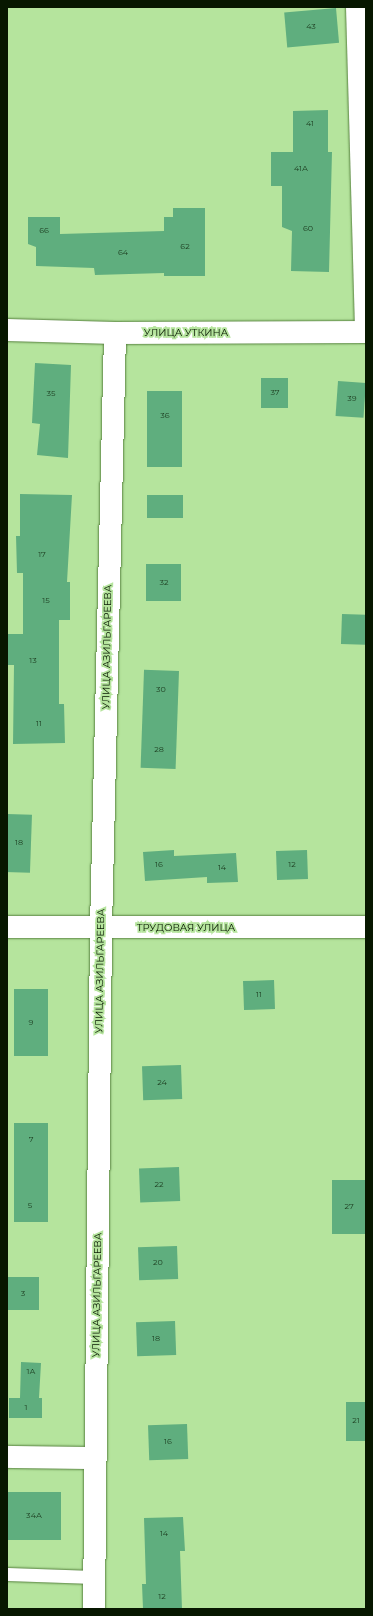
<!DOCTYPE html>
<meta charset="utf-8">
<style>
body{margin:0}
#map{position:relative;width:373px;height:1616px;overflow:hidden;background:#b5e49d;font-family:Montserrat,sans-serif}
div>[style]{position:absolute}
.building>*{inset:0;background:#5fae7e;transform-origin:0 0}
.roads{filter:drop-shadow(0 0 1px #56813e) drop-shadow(0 0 1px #56813e)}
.service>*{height:13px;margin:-6.5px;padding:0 6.5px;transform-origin:6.5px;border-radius:6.5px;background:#fff}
.minor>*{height:22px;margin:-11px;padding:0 11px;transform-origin:11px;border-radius:11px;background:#fff}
span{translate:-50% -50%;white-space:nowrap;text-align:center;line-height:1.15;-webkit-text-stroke:3.5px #b5e49d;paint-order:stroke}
.number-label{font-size:8px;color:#1d3d20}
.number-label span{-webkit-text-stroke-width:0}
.street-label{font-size:10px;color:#071700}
.frame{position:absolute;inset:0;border:8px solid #071700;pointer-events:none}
</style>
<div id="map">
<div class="building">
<div style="left:336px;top:8px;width:35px;height:52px;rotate:85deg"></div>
<div style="clip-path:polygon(328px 110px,328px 152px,332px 152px,329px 272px,291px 271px,292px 231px,282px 227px,282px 186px,271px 186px,271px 152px,293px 152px,293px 111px)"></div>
<div style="clip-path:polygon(173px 208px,205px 208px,205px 276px,164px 276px,164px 273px,95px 275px,94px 268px,36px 266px,36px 247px,28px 244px,28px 217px,60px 217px,60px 234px,164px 231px,164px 217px,173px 217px)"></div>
<div style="clip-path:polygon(35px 363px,71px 365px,68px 458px,37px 455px,40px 424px,32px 423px)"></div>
<div style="left:261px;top:378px;width:27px;height:30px"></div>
<div style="left:338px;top:381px;width:28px;height:35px;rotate:4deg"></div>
<div style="left:147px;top:391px;width:35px;height:76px"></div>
<div style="clip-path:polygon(20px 494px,72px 495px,67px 582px,70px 582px,70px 620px,59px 620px,59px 704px,64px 704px,65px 743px,13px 744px,14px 665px,7px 665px,7px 634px,23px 634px,23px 573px,17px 573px,16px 536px,20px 536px)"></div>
<div style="left:147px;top:495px;width:36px;height:23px"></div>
<div style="left:146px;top:564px;width:35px;height:37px"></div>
<div style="left:342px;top:614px;width:24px;height:30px;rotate:2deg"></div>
<div style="left:179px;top:671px;width:98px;height:35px;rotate:92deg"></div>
<div style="left:7px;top:814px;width:25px;height:58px;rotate:2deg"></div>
<div style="clip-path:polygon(174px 850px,174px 856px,236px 853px,238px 882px,207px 883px,207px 877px,145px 881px,143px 852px)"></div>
<div style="left:307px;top:850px;width:29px;height:31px;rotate:88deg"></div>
<div style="left:274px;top:980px;width:29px;height:31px;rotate:88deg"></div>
<div style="left:14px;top:989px;width:34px;height:67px"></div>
<div style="left:181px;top:1065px;width:34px;height:39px;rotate:88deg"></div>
<div style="left:14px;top:1123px;width:34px;height:99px"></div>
<div style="left:179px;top:1167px;width:34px;height:40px;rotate:88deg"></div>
<div style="left:366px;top:1180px;width:54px;height:34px;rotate:90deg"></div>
<div style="left:177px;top:1246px;width:33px;height:39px;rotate:88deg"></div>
<div style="left:39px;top:1277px;width:33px;height:32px;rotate:90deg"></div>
<div style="left:175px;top:1321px;width:34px;height:39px;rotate:88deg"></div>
<div style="clip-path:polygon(21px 1362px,41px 1363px,39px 1398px,42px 1398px,42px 1418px,9px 1418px,9px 1398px,20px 1398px)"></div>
<div style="left:346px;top:1402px;width:20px;height:39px"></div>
<div style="left:187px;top:1424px;width:35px;height:39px;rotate:88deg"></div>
<div style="left:7px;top:1492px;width:54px;height:48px"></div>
<div style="clip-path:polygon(183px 1517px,185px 1551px,180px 1551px,182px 1609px,143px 1609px,142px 1584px,146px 1584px,144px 1518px)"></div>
</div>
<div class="roads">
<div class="service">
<div style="left:7px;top:1574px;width:87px;rotate:2deg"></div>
</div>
<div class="minor">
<div style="left:357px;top:7px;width:325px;rotate:88.4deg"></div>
<div style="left:7px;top:330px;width:108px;rotate:1.6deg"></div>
<div style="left:115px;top:333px;width:251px;rotate:-0.2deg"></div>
<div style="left:7px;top:927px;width:359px"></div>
<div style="left:7px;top:1457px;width:88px;rotate:0.7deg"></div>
<div style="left:94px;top:1609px;width:681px;rotate:-89.41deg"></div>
<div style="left:101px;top:928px;width:595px;rotate:-88.65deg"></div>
</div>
</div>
<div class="number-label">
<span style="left:311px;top:27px">43</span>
<span style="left:310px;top:124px">41</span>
<span style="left:301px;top:169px">41А</span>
<span style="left:308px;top:229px">60</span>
<span style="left:44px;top:231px">66</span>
<span style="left:185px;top:247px">62</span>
<span style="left:123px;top:253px">64</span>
<span style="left:275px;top:393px">37</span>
<span style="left:51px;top:394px">35</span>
<span style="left:352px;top:399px">39</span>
<span style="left:165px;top:416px">36</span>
<span style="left:42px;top:555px">17</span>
<span style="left:164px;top:583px">32</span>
<span style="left:46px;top:601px">15</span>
<span style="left:33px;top:661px">13</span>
<span style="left:161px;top:690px">30</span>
<span style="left:39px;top:724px">11</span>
<span style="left:159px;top:750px">28</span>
<span style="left:19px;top:843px">18</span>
<span style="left:159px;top:865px">16</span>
<span style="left:292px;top:865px">12</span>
<span style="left:222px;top:868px">14</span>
<span style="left:259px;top:995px">11</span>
<span style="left:31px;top:1023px">9</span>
<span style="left:162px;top:1083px">24</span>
<span style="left:31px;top:1140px">7</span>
<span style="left:159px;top:1185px">22</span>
<span style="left:30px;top:1206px">5</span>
<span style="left:349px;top:1207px">27</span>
<span style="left:158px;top:1263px">20</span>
<span style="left:23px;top:1294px">3</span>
<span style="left:156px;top:1339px">18</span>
<span style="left:31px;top:1372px">1А</span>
<span style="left:26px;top:1408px">1</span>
<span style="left:356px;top:1421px">21</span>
<span style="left:168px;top:1442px">16</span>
<span style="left:34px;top:1516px">34А</span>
<span style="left:164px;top:1534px">14</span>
<span style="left:162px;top:1597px">12</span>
</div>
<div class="street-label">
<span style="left:186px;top:333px">УЛИЦА УТКИНА</span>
<span style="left:107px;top:647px;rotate:-89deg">УЛИЦА АЗИЛЬГАРЕЕВА</span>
<span style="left:186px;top:928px">ТРУДОВАЯ УЛИЦА</span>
<span style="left:100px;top:971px;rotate:-89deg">УЛИЦА АЗИЛЬГАРЕЕВА</span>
<span style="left:97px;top:1295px;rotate:-89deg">УЛИЦА АЗИЛЬГАРЕЕВА</span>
</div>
<div class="frame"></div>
</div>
